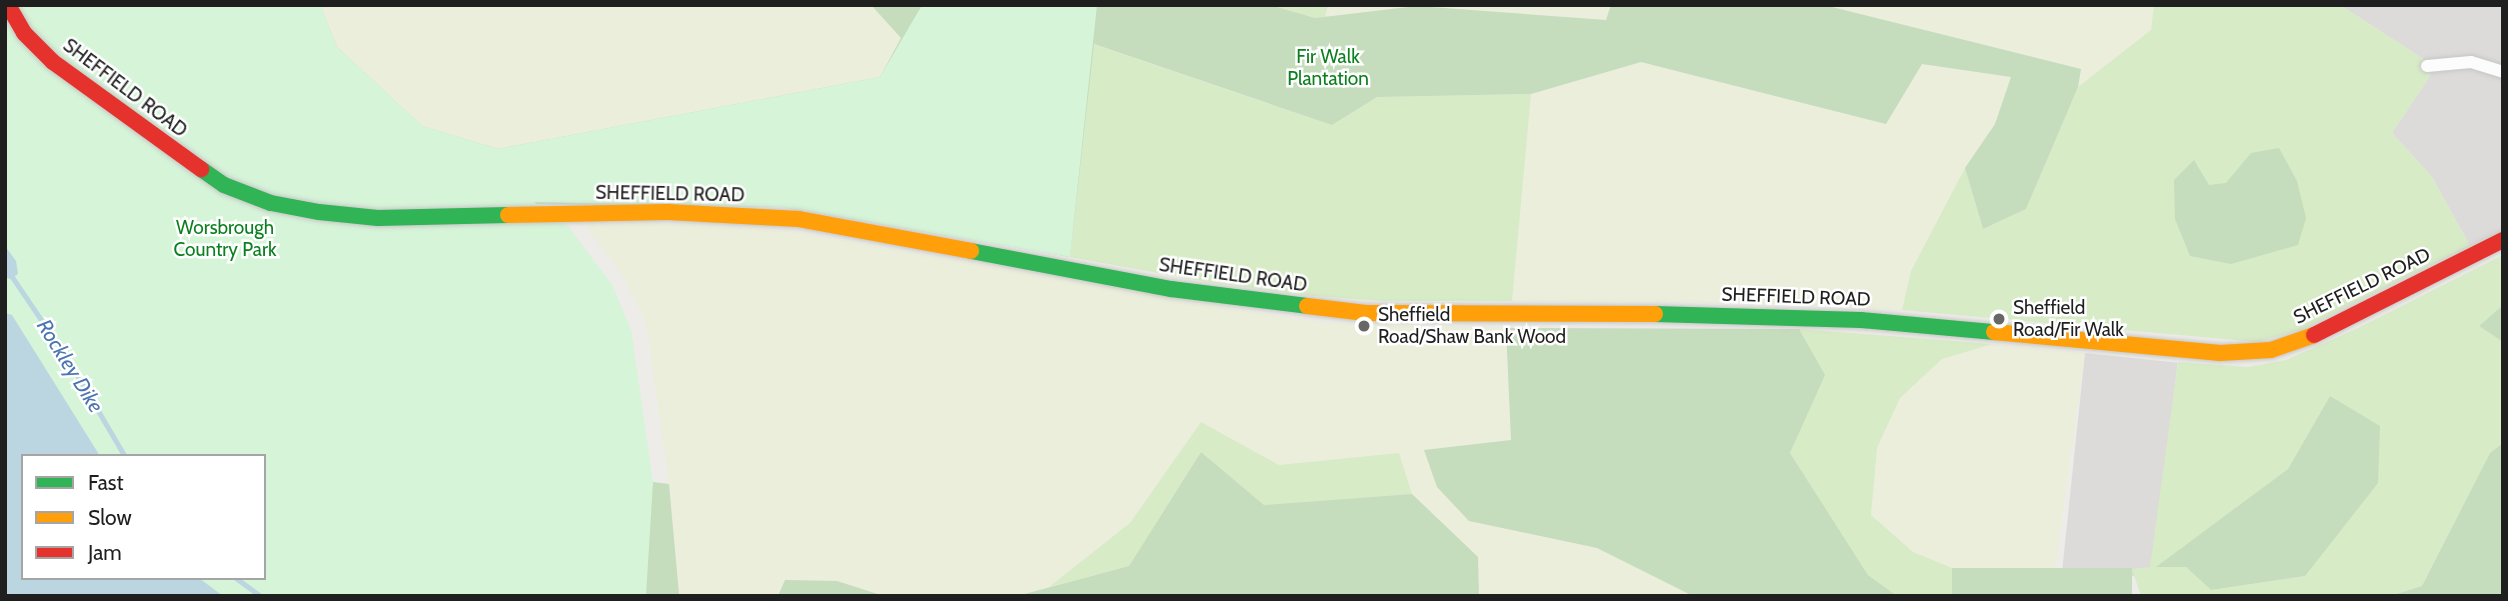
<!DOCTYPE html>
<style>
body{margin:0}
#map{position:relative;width:2508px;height:601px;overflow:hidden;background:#edece8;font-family:Cabin,sans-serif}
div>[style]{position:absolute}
.residential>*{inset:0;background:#dcdbd9;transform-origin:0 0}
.farmland>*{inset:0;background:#ebeedb}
.grass>*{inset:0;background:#d7ebc6}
.forest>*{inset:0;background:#c5dcbd;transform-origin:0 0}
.park>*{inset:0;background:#d5f4d8}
.water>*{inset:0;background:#bbd6e1}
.stream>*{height:4.5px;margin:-2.25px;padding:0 2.25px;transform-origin:2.25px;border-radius:2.25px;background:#bbd6e1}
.roads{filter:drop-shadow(0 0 2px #c6c6c4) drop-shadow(0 0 2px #c6c6c4)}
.street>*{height:12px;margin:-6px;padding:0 6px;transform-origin:6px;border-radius:6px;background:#fcfcfc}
.fast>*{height:16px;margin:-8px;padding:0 8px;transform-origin:8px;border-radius:8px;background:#30b455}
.slow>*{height:16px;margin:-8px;padding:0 8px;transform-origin:8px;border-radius:8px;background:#ff9f0a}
.jam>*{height:16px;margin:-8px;padding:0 8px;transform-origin:8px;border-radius:8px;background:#e5322d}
.dots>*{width:19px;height:19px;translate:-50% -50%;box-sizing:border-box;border:4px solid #fff;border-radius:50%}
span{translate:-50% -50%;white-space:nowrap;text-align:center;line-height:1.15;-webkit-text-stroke:5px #fff;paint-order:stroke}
.park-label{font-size:19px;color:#0b7f1e}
.street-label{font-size:19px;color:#1f1f1f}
.poi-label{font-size:19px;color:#1f1f1f}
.left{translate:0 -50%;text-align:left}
.water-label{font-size:21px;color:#4a75b0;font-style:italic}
.frame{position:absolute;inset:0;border:7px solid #1f1f1f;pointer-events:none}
.legend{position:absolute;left:21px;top:454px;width:245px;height:126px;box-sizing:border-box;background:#fff;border:2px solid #a5a5a5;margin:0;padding:9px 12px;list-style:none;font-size:21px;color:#1f1f1f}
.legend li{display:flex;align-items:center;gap:14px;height:35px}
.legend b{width:35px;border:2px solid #a5a5a5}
</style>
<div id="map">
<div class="residential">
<div style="clip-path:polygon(2340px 5px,2503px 5px,2503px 230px,2470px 246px,2432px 177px,2392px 133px,2430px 76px,2425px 60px)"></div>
<div style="left:2085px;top:353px;width:93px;height:217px;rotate:6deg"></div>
</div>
<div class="farmland">
<div style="clip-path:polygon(320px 5px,871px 5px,901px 38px,880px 77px,498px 149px,422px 126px,337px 47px)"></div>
<div style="clip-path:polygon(1328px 5px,1611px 5px,1606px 20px,1417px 6px,1325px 17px)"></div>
<div style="clip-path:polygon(1824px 5px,2154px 5px,2151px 30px,2078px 87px,2081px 69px)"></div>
<div style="clip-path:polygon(1641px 62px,1886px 124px,1922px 64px,2012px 77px,1995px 124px,1965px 168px,1911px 271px,1902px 310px,1756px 303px,1512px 301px,1531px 94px)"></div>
<div style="clip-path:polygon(657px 223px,785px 230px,1284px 317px,1331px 323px,1506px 328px,1511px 441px,1424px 450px,1469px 521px,1597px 548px,1693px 596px,1479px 596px,1478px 557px,1412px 494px,1399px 453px,1279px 465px,1201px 422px,1130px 523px,1049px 587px,1017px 596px,884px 596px,837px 581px,785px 580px,778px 596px,679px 594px,669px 484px,646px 322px,622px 275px,585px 225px)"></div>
<div style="clip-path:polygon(1992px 344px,2085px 353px,2055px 568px,1952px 568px,1913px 552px,1871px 515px,1877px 448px,1900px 398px,1942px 359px)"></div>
</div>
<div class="grass">
<div style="clip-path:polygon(1270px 5px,1328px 5px,1325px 17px,1315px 18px)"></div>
<div style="clip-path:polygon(2154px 5px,2340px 5px,2425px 60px,2430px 76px,2392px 133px,2432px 177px,2470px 246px,2303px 329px,2258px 342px,1902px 310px,1911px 271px,1965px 168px,1983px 229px,2026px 209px,2078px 87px,2151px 30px)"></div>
<div style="clip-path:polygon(1093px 44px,1332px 125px,1377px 97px,1531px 94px,1512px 301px,1382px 301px,1314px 296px,1214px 283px,1070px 257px)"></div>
<div style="clip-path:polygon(evenodd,2503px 255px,2503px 305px,2479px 326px,2503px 342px,2503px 443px,2490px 453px,2422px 586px,2390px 596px,2141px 596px,2132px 569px,2150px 567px,2178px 362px,2248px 367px,2286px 360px,2356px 329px,2503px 255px,2330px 396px,2305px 576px,2211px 590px,2186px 567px,2157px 567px,2288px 469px,2330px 396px)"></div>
<div style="clip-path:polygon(1799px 329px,1992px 344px,1942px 359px,1900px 398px,1877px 448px,1871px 515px,1913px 552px,1952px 568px,1960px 596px,1897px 596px,1868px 575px,1790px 453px,1824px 375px)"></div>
<div style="clip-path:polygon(1201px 422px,1279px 465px,1399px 453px,1412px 494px,1264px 505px,1201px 452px,1129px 566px,1049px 587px,1130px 523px)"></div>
</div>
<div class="forest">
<div style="clip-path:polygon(320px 5px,337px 47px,422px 126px,498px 149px,880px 77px,901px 38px,871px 5px,1270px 5px,1315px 18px,1417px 6px,1606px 20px,1611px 5px,1824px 5px,2081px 69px,2078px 87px,2026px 209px,1983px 229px,1965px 168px,1995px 124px,2011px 77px,1922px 64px,1886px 124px,1641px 62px,1531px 94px,1377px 97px,1332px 125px,1094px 44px,1070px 257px,782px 207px,333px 202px)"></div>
<div style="clip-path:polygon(2279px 148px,2297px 181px,2306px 218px,2298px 245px,2231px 264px,2190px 256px,2175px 219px,2174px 180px,2194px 160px,2209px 185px,2226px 183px,2251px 153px)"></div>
<div style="clip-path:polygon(2503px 305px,2503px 342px,2479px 326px)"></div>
<div style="clip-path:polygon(1506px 328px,1799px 329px,1825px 375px,1790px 453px,1868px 575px,1897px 596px,1693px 596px,1597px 548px,1469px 521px,1437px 487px,1424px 450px,1511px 440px)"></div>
<div style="clip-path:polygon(2330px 396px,2380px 426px,2378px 483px,2305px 576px,2211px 590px,2186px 567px,2156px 567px,2288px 469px)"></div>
<div style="clip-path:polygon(2503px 443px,2503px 596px,2390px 596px,2422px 586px,2490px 453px)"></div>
<div style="clip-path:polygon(1201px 452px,1264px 505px,1412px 494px,1478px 557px,1479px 596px,1017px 596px,1129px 566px)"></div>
<div style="clip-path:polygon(653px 482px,669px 484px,679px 594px,712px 596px,604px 596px,604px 563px)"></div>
<div style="left:1952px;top:568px;width:180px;height:29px"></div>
<div style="clip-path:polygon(785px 580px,837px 581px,884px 596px,778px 596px)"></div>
</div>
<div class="park">
<div style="clip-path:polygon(evenodd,5px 5px,320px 5px,337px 47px,422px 126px,498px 149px,880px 77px,922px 5px,1097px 5px,1070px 257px,782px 207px,534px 202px,568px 226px,612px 285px,631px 329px,653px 482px,646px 596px,5px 596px,5px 5px,23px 456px,264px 456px,264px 578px,23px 578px,23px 456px)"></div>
</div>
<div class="water">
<div style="clip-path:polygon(5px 246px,16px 261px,18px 274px,10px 279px,5px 277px)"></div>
<div style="clip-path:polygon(5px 313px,12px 315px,100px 456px,23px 456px,23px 578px,199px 578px,223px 596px,5px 596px)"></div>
</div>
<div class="stream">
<div style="left:5px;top:266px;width:112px;rotate:55.9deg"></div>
<div style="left:68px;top:359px;width:113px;rotate:59.6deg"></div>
<div style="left:236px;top:578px;width:31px;rotate:36deg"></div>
</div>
<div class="roads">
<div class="street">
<div style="left:2427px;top:66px;width:44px;rotate:-5.2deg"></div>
<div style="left:2471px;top:62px;width:34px;rotate:17deg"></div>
</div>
<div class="fast">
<div style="left:201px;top:169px;width:28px;rotate:35deg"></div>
<div style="left:224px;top:185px;width:50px;rotate:21deg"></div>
<div style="left:271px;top:203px;width:49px;rotate:10.6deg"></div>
<div style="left:319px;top:212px;width:59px;rotate:5.8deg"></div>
<div style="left:378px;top:218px;width:130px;rotate:-1.3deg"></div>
<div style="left:971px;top:251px;width:204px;rotate:10.8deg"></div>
<div style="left:1171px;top:289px;width:137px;rotate:7.1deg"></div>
<div style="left:1655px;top:314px;width:206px;rotate:1.7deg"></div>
<div style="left:1861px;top:320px;width:134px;rotate:5.2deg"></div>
</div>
<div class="slow">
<div style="left:508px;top:215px;width:160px;rotate:-1.1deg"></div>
<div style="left:668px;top:212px;width:131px;rotate:3.1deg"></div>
<div style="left:799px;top:219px;width:175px;rotate:10.5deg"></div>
<div style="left:1307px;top:306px;width:59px;rotate:6.8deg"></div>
<div style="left:1366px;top:313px;width:289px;rotate:0.2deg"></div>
<div style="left:1994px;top:332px;width:227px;rotate:5.3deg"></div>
<div style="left:2220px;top:353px;width:51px;rotate:-3.4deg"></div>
<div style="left:2271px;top:350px;width:46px;rotate:-19.2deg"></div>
</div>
<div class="jam">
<div style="left:8px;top:5px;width:32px;rotate:60deg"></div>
<div style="left:24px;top:33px;width:41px;rotate:45deg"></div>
<div style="left:53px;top:62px;width:183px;rotate:35.9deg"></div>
<div style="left:2314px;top:335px;width:212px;rotate:-26.7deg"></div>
</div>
</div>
<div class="dots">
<div style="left:1999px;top:319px;background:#676765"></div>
<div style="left:1364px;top:326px;background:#676765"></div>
</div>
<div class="park-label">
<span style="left:1328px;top:68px">Fir Walk<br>Plantation</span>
<span style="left:225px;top:239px">Worsbrough<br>Country Park</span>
</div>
<div class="street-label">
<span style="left:125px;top:88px;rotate:37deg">SHEFFIELD ROAD</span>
<span style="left:670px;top:194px;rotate:1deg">SHEFFIELD ROAD</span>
<span style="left:1233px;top:275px;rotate:8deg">SHEFFIELD ROAD</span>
<span style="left:2362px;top:286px;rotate:-26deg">SHEFFIELD ROAD</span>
<span style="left:1796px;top:297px;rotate:2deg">SHEFFIELD ROAD</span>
</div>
<div class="poi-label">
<span class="left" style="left:2013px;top:319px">Sheffield<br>Road/Fir Walk</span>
<span class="left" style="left:1378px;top:326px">Sheffield<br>Road/Shaw Bank Wood</span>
</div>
<div class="water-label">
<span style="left:70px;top:366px;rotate:58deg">Rockley Dike</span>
</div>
<div class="frame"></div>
<ul class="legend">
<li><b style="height:9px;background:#30b455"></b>Fast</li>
<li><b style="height:9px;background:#ff9f0a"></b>Slow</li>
<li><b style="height:9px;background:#e5322d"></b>Jam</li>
</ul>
</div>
